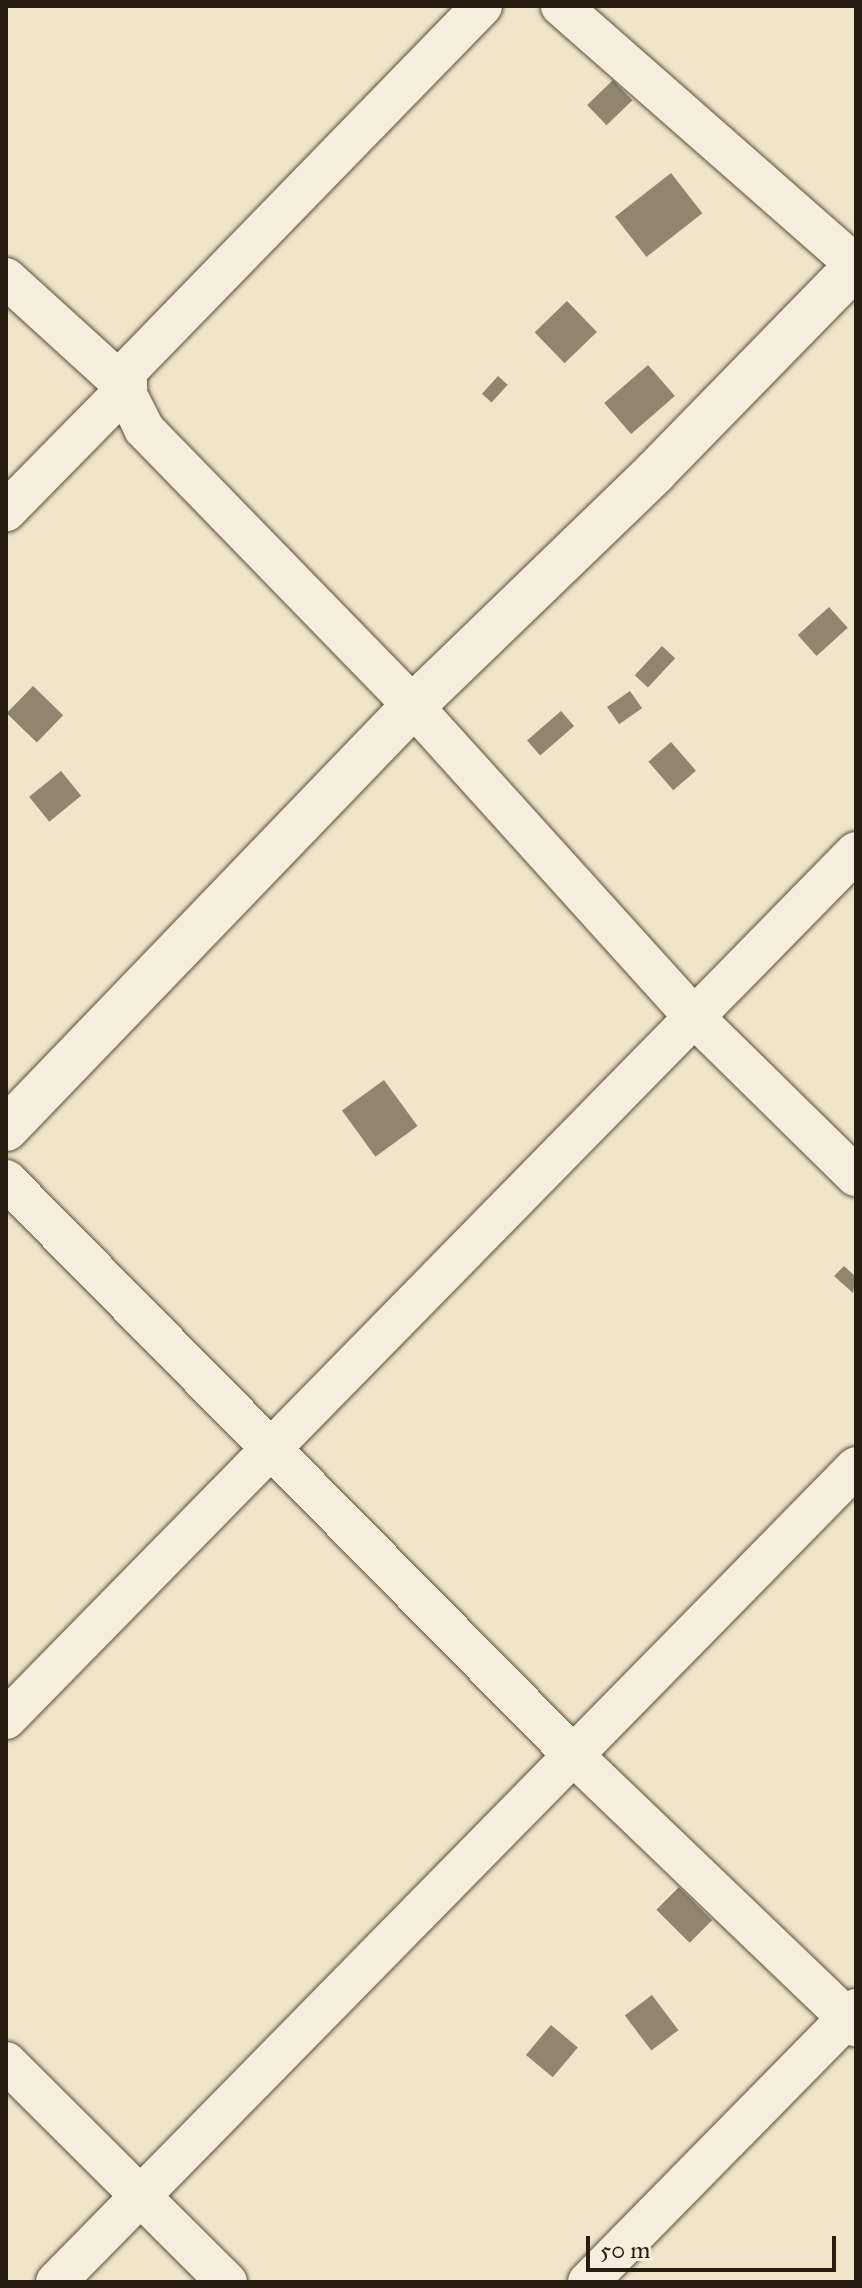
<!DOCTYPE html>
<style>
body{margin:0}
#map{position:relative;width:862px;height:2288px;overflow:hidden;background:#f1e4ca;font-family:"IM FELL Great Primer",serif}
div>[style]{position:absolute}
.building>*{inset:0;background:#918471;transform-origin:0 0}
.roads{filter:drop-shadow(0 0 2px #5a4e3e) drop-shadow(0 0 2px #5a4e3e)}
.minor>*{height:40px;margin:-20px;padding:0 20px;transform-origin:20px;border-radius:20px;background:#f6eddd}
.secondary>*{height:44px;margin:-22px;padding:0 22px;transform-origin:22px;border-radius:22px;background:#f6eddd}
span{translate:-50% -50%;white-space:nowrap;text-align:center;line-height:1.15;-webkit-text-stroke:8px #f6eddd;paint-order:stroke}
.frame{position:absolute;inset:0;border:8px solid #281c10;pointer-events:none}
.scale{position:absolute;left:586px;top:2236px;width:250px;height:36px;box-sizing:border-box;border:4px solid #281c10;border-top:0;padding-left:10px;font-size:24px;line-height:28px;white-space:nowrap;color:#281c10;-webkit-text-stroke:6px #f6eddd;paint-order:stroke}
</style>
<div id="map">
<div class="building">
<div style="left:613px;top:80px;width:28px;height:36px;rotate:46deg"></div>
<div style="left:671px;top:173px;width:51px;height:71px;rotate:52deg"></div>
<div style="left:567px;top:301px;width:43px;height:45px;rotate:46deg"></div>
<div style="left:648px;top:365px;width:41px;height:58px;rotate:49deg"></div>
<div style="left:498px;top:376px;width:13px;height:24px;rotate:42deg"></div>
<div style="left:829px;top:607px;width:28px;height:42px;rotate:48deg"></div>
<div style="left:662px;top:646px;width:18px;height:40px;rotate:43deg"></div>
<div style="left:33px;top:686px;width:42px;height:38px;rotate:44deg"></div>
<div style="left:630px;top:691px;width:21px;height:28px;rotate:55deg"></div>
<div style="left:561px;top:711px;width:20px;height:45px;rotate:49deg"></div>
<div style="left:671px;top:742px;width:38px;height:30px;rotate:49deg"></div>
<div style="left:61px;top:771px;width:32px;height:41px;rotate:51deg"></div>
<div style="left:384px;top:1080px;width:57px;height:52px;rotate:54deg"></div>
<div style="clip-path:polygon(844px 1266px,856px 1277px,853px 1293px,834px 1276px)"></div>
<div style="left:679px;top:1887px;width:47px;height:32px;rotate:45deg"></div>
<div style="left:652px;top:1995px;width:44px;height:34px;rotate:53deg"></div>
<div style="left:551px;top:2025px;width:35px;height:39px;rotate:40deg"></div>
</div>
<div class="roads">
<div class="minor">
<div style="left:482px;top:6px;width:509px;rotate:134.2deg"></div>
<div style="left:127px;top:371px;width:24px;rotate:90deg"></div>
<div style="left:127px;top:395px;width:38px;rotate:63deg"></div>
<div style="left:144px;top:429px;width:386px;rotate:45.8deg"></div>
<div style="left:413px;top:706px;width:419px;rotate:47.9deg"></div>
<div style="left:694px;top:1017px;width:227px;rotate:44.5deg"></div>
<div style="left:561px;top:6px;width:393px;rotate:41.3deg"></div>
<div style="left:6px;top:278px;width:164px;rotate:42.3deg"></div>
<div style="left:127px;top:388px;width:173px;rotate:134.5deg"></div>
<div style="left:6px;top:1180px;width:808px;rotate:45.4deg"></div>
<div style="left:573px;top:1755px;width:392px;rotate:43.8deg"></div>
<div style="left:6px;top:1719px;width:1214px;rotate:-45.57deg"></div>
<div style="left:6px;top:2062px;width:312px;rotate:44.9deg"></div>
<div style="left:56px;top:2282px;width:1142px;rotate:-45.53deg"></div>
<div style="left:588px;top:2282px;width:383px;rotate:-45.5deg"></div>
</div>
<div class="secondary">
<div style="left:6px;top:1129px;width:587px;rotate:-46.1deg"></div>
<div style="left:413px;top:706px;width:337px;rotate:-44deg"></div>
<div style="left:655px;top:472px;width:288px;rotate:-45.7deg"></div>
</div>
</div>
<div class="frame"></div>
<div class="scale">50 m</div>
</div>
